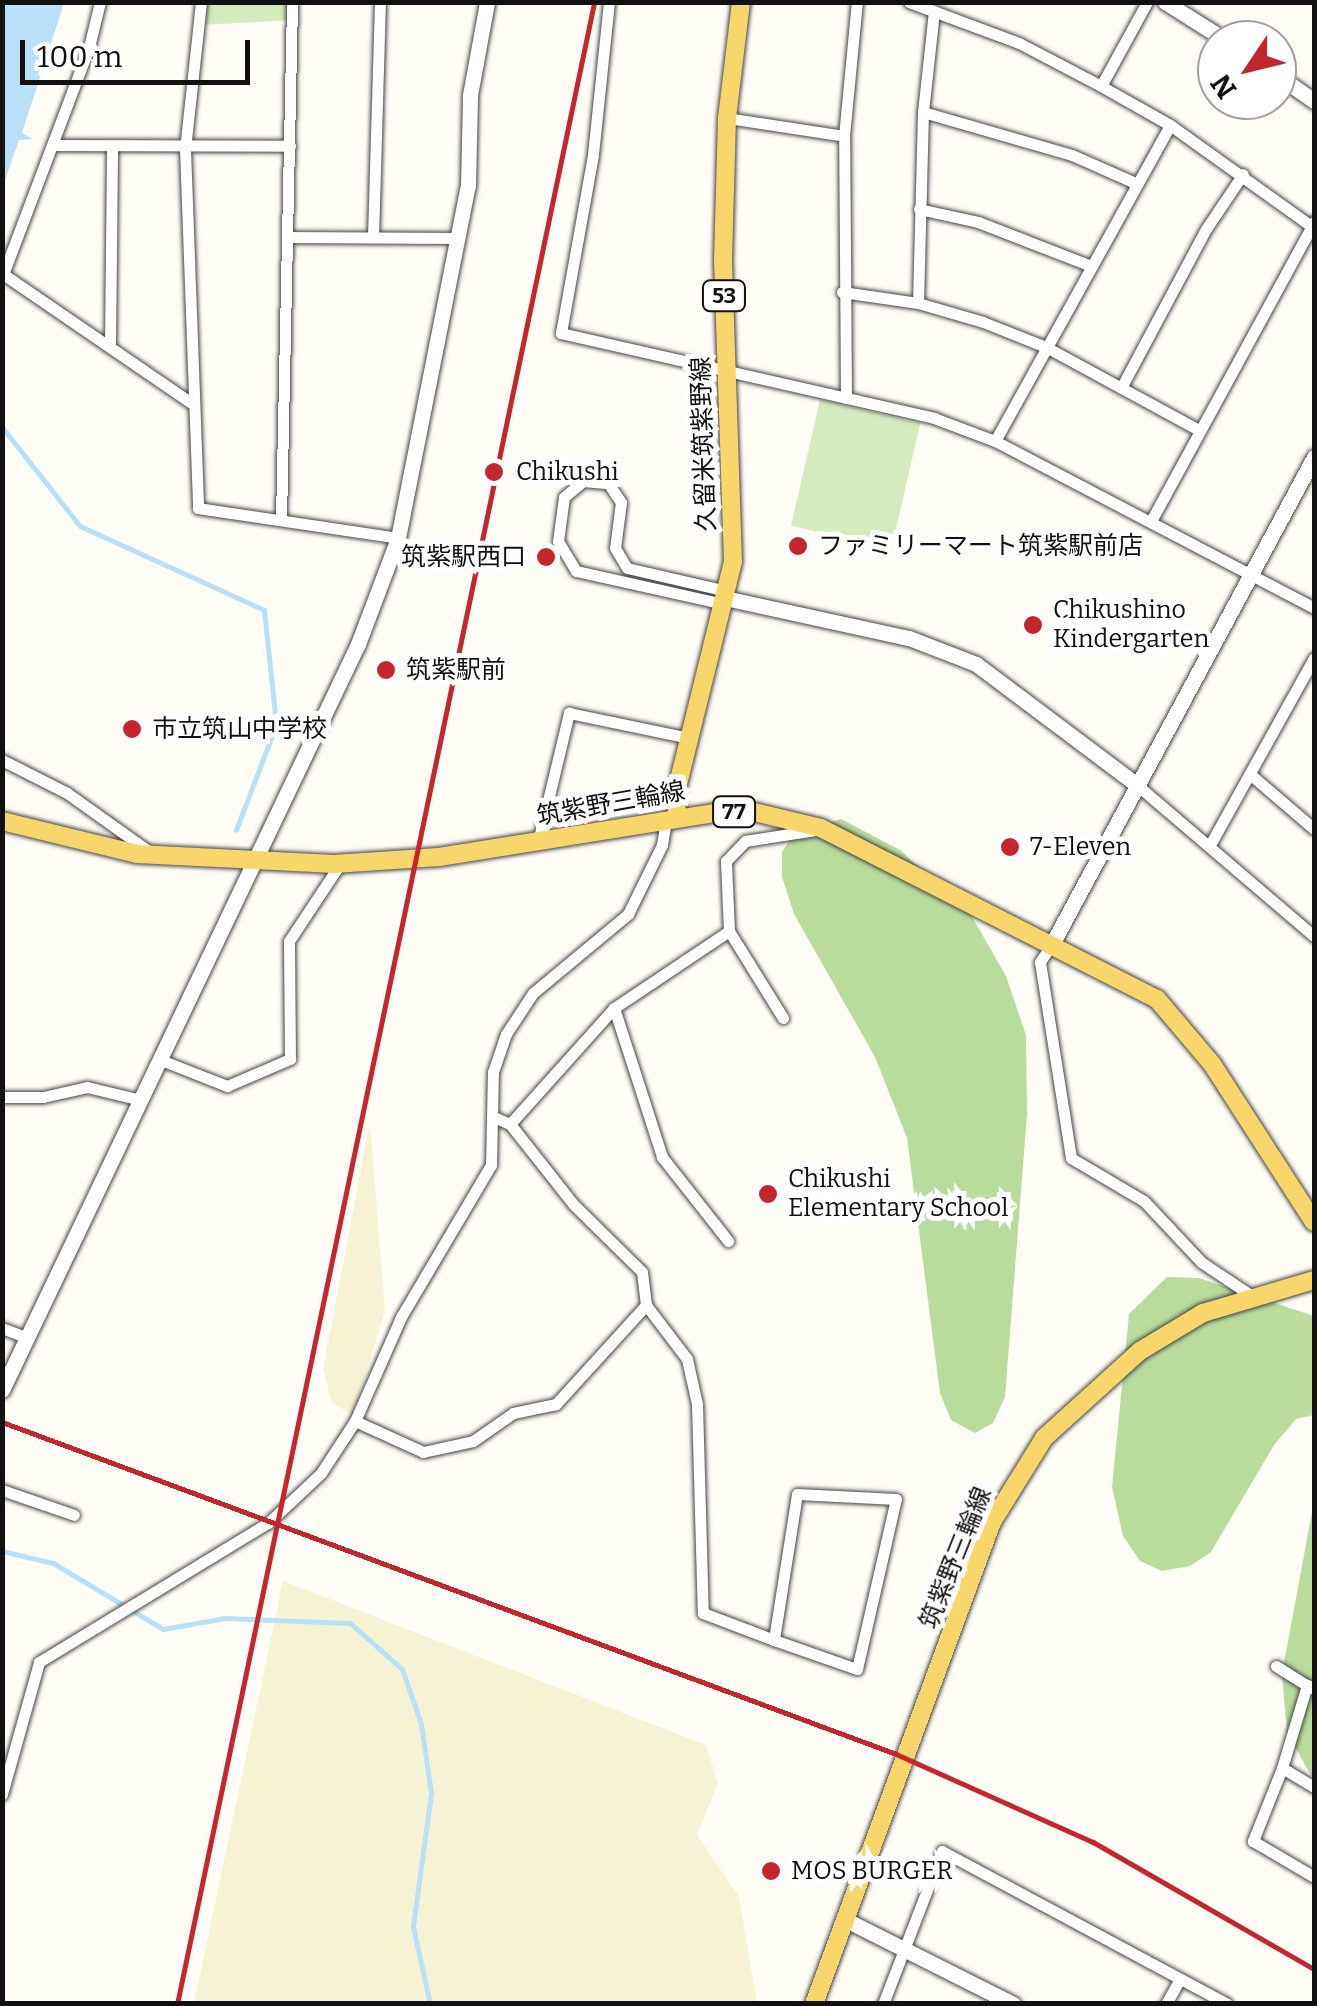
<!DOCTYPE html>
<meta charset="utf-8">
<style>
body{margin:0}
#map{position:relative;width:1317px;height:2006px;overflow:hidden;background:#fffdf5;font-family:Bitter,"Noto Sans JP",serif}
div>[style]{position:absolute}
.farmland>*{inset:0;background:#f6f3d4}
.green>*{inset:0;background:#d5ebbd;transform-origin:0 0}
.forest>*{inset:0;background:#b9dc9c}
.water>*{inset:0;background:#b9e0f7}
.stream>*{height:5px;margin:-2.5px;padding:0 2.5px;transform-origin:2.5px;border-radius:2.5px;background:#b9e0f7}
.roads{filter:drop-shadow(0 0 2px #444) drop-shadow(0 0 2px #444)}
.minor>*{height:11px;margin:-5.5px;padding:0 5.5px;transform-origin:5.5px;border-radius:5.5px;background:#fff}
.tertiary>*{height:15px;margin:-7.5px;padding:0 7.5px;transform-origin:7.5px;border-radius:7.5px;background:#fff}
.primary>*{height:18px;margin:-9px;padding:0 9px;transform-origin:9px;border-radius:9px;background:#f9d66b}
.rail>*{height:5px;margin:-2.5px;padding:0 2.5px;transform-origin:2.5px;border-radius:2.5px;background:#c4262e}
.dots>*{width:28px;height:28px;translate:-50% -50%;box-sizing:border-box;border:5px solid #fff;border-radius:50%}
span{translate:-50% -50%;white-space:nowrap;text-align:center;line-height:1.15;-webkit-text-stroke:10px #fff;paint-order:stroke}
.shield-label span{padding:2px 8px;background:#fff;border:2px solid;border-radius:8px;-webkit-text-stroke-width:0}
.shield-label{font-size:22px;color:#111;font-weight:700}
.street-label{font-size:25px;color:#111}
.poi-label{font-size:25px;color:#111}
.left{translate:0 -50%;text-align:left}
.right{translate:-100% -50%;text-align:right}
.frame{position:absolute;inset:0;border:5px solid #111;pointer-events:none}
.north{position:absolute;left:1197px;top:20px;width:100px;height:100px;box-sizing:border-box;background:#fff;border:2px solid #a0a0a0;border-radius:50%;rotate:235deg;font-size:28px;font-weight:700;line-height:40px;text-align:center;color:#111}
.north::after{content:'';display:block;margin:auto;width:35px;height:45px;background:#c4262e;clip-path:polygon(50% 0,100% 100%,50% 72%,0 100%)}
.scale{position:absolute;left:20px;top:40px;width:230px;height:45px;box-sizing:border-box;border:5px solid #111;border-top:0;padding-left:12px;font-size:30px;line-height:35px;white-space:nowrap;color:#111;-webkit-text-stroke:8px #fff;paint-order:stroke}
</style>
<div id="map">
<div class="farmland">
<div style="clip-path:polygon(370px 1122px,385px 1311px,353px 1415px,332px 1403px,323px 1369px)"></div>
<div style="clip-path:polygon(283px 1581px,706px 1745px,718px 1783px,697px 1835px,739px 1897px,757px 2003px,194px 2003px)"></div>
</div>
<div class="green">
<div style="clip-path:polygon(201px 3px,292px 3px,292px 20px,198px 25px)"></div>
<div style="left:820px;top:400px;width:103px;height:129px;rotate:13deg"></div>
</div>
<div class="forest">
<div style="clip-path:polygon(841px 819px,900px 850px,971px 915px,1006px 976px,1026px 1035px,1027px 1114px,1005px 1397px,993px 1423px,975px 1433px,951px 1420px,940px 1393px,907px 1138px,875px 1057px,794px 914px,782px 877px,782px 852px,795px 832px)"></div>
<div style="clip-path:polygon(1167px 1277px,1199px 1278px,1314px 1316px,1314px 1415px,1296px 1419px,1274px 1445px,1211px 1552px,1190px 1566px,1162px 1571px,1140px 1561px,1123px 1536px,1112px 1487px,1129px 1314px)"></div>
<div style="clip-path:polygon(1314px 1501px,1314px 1781px,1287px 1732px,1282px 1674px)"></div>
</div>
<div class="water">
<div style="clip-path:polygon(3px 2px,64px 3px,22px 133px,32px 139px,19px 140px,3px 186px)"></div>
</div>
<div class="stream">
<div style="left:2px;top:427px;width:126px;rotate:51.8deg"></div>
<div style="left:80px;top:526px;width:202px;rotate:24.5deg"></div>
<div style="left:264px;top:610px;width:116px;rotate:84deg"></div>
<div style="left:276px;top:725px;width:112px;rotate:110.9deg"></div>
<div style="left:2px;top:1551px;width:52px;rotate:13.2deg"></div>
<div style="left:53px;top:1563px;width:128px;rotate:31deg"></div>
<div style="left:163px;top:1629px;width:63px;rotate:-10.1deg"></div>
<div style="left:225px;top:1618px;width:125px;rotate:2.3deg"></div>
<div style="left:350px;top:1623px;width:69px;rotate:41.5deg"></div>
<div style="left:402px;top:1669px;width:58px;rotate:70.9deg"></div>
<div style="left:421px;top:1724px;width:70px;rotate:81.8deg"></div>
<div style="left:431px;top:1793px;width:135px;rotate:97.7deg"></div>
<div style="left:413px;top:1927px;width:79px;rotate:77.6deg"></div>
</div>
<div class="roads">
<div class="minor">
<div style="left:100px;top:2px;width:46px;rotate:103.7deg"></div>
<div style="left:89px;top:47px;width:243px;rotate:110.7deg"></div>
<div style="left:3px;top:274px;width:227px;rotate:34.4deg"></div>
<div style="left:201px;top:2px;width:148px;rotate:96.2deg"></div>
<div style="left:185px;top:149px;width:359px;rotate:87.9deg"></div>
<div style="left:198px;top:508px;width:202px;rotate:8.5deg"></div>
<div style="left:609px;top:2px;width:154px;rotate:96deg"></div>
<div style="left:593px;top:155px;width:181px;rotate:100.2deg"></div>
<div style="left:561px;top:333px;width:383px;rotate:12.8deg"></div>
<div style="left:934px;top:418px;width:65px;rotate:20.7deg"></div>
<div style="left:995px;top:441px;width:360px;rotate:27.6deg"></div>
<div style="left:909px;top:2px;width:117px;rotate:20.4deg"></div>
<div style="left:1019px;top:43px;width:93px;rotate:27.7deg"></div>
<div style="left:1101px;top:86px;width:79px;rotate:29.5deg"></div>
<div style="left:1170px;top:125px;width:173px;rotate:35.6deg"></div>
<div style="left:1101px;top:86px;width:96px;rotate:-61.3deg"></div>
<div style="left:923px;top:112px;width:155px;rotate:16.1deg"></div>
<div style="left:1072px;top:155px;width:67px;rotate:23.9deg"></div>
<div style="left:727px;top:118px;width:118px;rotate:8.7deg"></div>
<div style="left:54px;top:145px;width:236px;rotate:0.2deg"></div>
<div style="left:919px;top:209px;width:60px;rotate:12.4deg"></div>
<div style="left:978px;top:222px;width:119px;rotate:21.2deg"></div>
<div style="left:288px;top:237px;width:168px;rotate:0.3deg"></div>
<div style="left:373px;top:237px;width:235px;rotate:-88.3deg"></div>
<div style="left:842px;top:292px;width:77px;rotate:8.2deg"></div>
<div style="left:918px;top:303px;width:68px;rotate:16.3deg"></div>
<div style="left:983px;top:322px;width:68px;rotate:21.6deg"></div>
<div style="left:1046px;top:347px;width:172px;rotate:28.5deg"></div>
<div style="left:918px;top:303px;width:191px;rotate:-88.5deg"></div>
<div style="left:923px;top:112px;width:102px;rotate:-83.8deg"></div>
<div style="left:110px;top:345px;width:197px;rotate:-89.4deg"></div>
<div style="left:1121px;top:388px;width:180px;rotate:-61.9deg"></div>
<div style="left:1206px;top:229px;width:66px;rotate:-56.1deg"></div>
<div style="left:846px;top:398px;width:262px;rotate:-90.4deg"></div>
<div style="left:844px;top:136px;width:135px;rotate:-84.5deg"></div>
<div style="left:995px;top:441px;width:361px;rotate:-61deg"></div>
<div style="left:281px;top:520px;width:518px;rotate:-88.78deg"></div>
<div style="left:1151px;top:521px;width:341px;rotate:-61.4deg"></div>
<div style="left:724px;top:604px;width:152px;rotate:-167.4deg"></div>
<div style="left:576px;top:571px;width:35px;rotate:-121deg"></div>
<div style="left:558px;top:541px;width:44px;rotate:-82.2deg"></div>
<div style="left:564px;top:497px;width:25px;rotate:-40deg"></div>
<div style="left:583px;top:481px;width:25px;rotate:5deg"></div>
<div style="left:608px;top:483px;width:23px;rotate:56deg"></div>
<div style="left:621px;top:502px;width:46px;rotate:97.4deg"></div>
<div style="left:615px;top:548px;width:23px;rotate:59deg"></div>
<div style="left:627px;top:568px;width:103px;rotate:13deg"></div>
<div style="left:2px;top:760px;width:73px;rotate:26.9deg"></div>
<div style="left:67px;top:793px;width:103px;rotate:35.5deg"></div>
<div style="left:1251px;top:775px;width:83px;rotate:40.6deg"></div>
<div style="left:1137px;top:785px;width:233px;rotate:40.5deg"></div>
<div style="left:538px;top:842px;width:133px;rotate:-76.5deg"></div>
<div style="left:569px;top:713px;width:124px;rotate:11.7deg"></div>
<div style="left:1211px;top:843px;width:212px;rotate:-60.9deg"></div>
<div style="left:1052px;top:944px;width:22px;rotate:124deg"></div>
<div style="left:1040px;top:962px;width:198px;rotate:81deg"></div>
<div style="left:1071px;top:1158px;width:85px;rotate:30.5deg"></div>
<div style="left:1144px;top:1201px;width:83px;rotate:46.9deg"></div>
<div style="left:1201px;top:1262px;width:58px;rotate:33.7deg"></div>
<div style="left:614px;top:1008px;width:157px;rotate:72.1deg"></div>
<div style="left:662px;top:1157px;width:107px;rotate:51.8deg"></div>
<div style="left:783px;top:1018px;width:102px;rotate:-121.8deg"></div>
<div style="left:729px;top:931px;width:70px;rotate:-92.5deg"></div>
<div style="left:726px;top:861px;width:28px;rotate:-46deg"></div>
<div style="left:745px;top:841px;width:71px;rotate:-8.9deg"></div>
<div style="left:166px;top:1062px;width:66px;rotate:21.5deg"></div>
<div style="left:227px;top:1086px;width:69px;rotate:-23.2deg"></div>
<div style="left:290px;top:1059px;width:118px;rotate:-90.5deg"></div>
<div style="left:289px;top:941px;width:92px;rotate:-56.5deg"></div>
<div style="left:2px;top:1097px;width:41px"></div>
<div style="left:43px;top:1097px;width:45px;rotate:-12.8deg"></div>
<div style="left:87px;top:1087px;width:56px;rotate:13.5deg"></div>
<div style="left:494px;top:1117px;width:17px;rotate:24deg"></div>
<div style="left:510px;top:1124px;width:103px;rotate:51.7deg"></div>
<div style="left:574px;top:1205px;width:95px;rotate:44.6deg"></div>
<div style="left:642px;top:1272px;width:33px;rotate:83deg"></div>
<div style="left:646px;top:1305px;width:68px;rotate:52.8deg"></div>
<div style="left:687px;top:1359px;width:46px;rotate:77.5deg"></div>
<div style="left:697px;top:1404px;width:209px;rotate:88.4deg"></div>
<div style="left:703px;top:1613px;width:76px;rotate:20.8deg"></div>
<div style="left:774px;top:1640px;width:88px;rotate:19.3deg"></div>
<div style="left:857px;top:1669px;width:174px;rotate:-77.1deg"></div>
<div style="left:896px;top:1499px;width:99px;rotate:-177.1deg"></div>
<div style="left:797px;top:1494px;width:148px;rotate:99deg"></div>
<div style="left:510px;top:1124px;width:156px;rotate:-48.1deg"></div>
<div style="left:614px;top:1008px;width:138px;rotate:-33.8deg"></div>
<div style="left:2px;top:1328px;width:28px;rotate:21deg"></div>
<div style="left:355px;top:1421px;width:75px;rotate:24.5deg"></div>
<div style="left:423px;top:1452px;width:51px;rotate:-12.4deg"></div>
<div style="left:473px;top:1441px;width:49px;rotate:-35deg"></div>
<div style="left:513px;top:1413px;width:44px;rotate:-11.8deg"></div>
<div style="left:556px;top:1404px;width:134px;rotate:-47.7deg"></div>
<div style="left:2px;top:1490px;width:76px;rotate:19.1deg"></div>
<div style="left:1276px;top:1666px;width:36px;rotate:32deg"></div>
<div style="left:1282px;top:1768px;width:87px;rotate:-73.2deg"></div>
<div style="left:1307px;top:1685px;width:8px;rotate:30deg"></div>
<div style="left:1314px;top:1787px;width:37px;rotate:-149deg"></div>
<div style="left:1282px;top:1768px;width:79px;rotate:111.7deg"></div>
<div style="left:1253px;top:1841px;width:71px;rotate:30.5deg"></div>
<div style="left:2px;top:1794px;width:137px;rotate:-74.3deg"></div>
<div style="left:39px;top:1662px;width:268px;rotate:-31.3deg"></div>
<div style="left:268px;top:1523px;width:73px;rotate:-43.3deg"></div>
<div style="left:321px;top:1473px;width:62px;rotate:-56.8deg"></div>
<div style="left:355px;top:1421px;width:114px;rotate:-66.1deg"></div>
<div style="left:401px;top:1317px;width:177px;rotate:-59.4deg"></div>
<div style="left:491px;top:1165px;width:93px;rotate:-88.8deg"></div>
<div style="left:493px;top:1072px;width:40px;rotate:-71.1deg"></div>
<div style="left:506px;top:1034px;width:49px;rotate:-56.6deg"></div>
<div style="left:533px;top:993px;width:124px;rotate:-39.7deg"></div>
<div style="left:628px;top:914px;width:77px;rotate:-63.8deg"></div>
<div style="left:662px;top:845px;width:26px;rotate:-81deg"></div>
<div style="left:883px;top:2004px;width:164px;rotate:-68.9deg"></div>
<div style="left:942px;top:1851px;width:323px;rotate:28.2deg"></div>
<div style="left:1166px;top:2004px;width:26px;rotate:-61deg"></div>
</div>
<div class="tertiary">
<div style="left:1165px;top:2px;width:71px;rotate:32.3deg"></div>
<div style="left:1277px;top:75px;width:45px;rotate:35.1deg"></div>
<div style="left:725px;top:598px;width:188px;rotate:12.3deg"></div>
<div style="left:909px;top:638px;width:72px;rotate:21.2deg"></div>
<div style="left:976px;top:664px;width:201px;rotate:36.9deg"></div>
<div style="left:1052px;top:944px;width:553px;rotate:-61.72deg"></div>
<div style="left:2px;top:1390px;width:827px;rotate:-64.49deg"></div>
<div style="left:358px;top:644px;width:113px;rotate:-69.3deg"></div>
<div style="left:398px;top:538px;width:359px;rotate:-78.8deg"></div>
<div style="left:468px;top:186px;width:91px;rotate:-88.7deg"></div>
<div style="left:470px;top:95px;width:95px;rotate:-79.6deg"></div>
<div style="left:846px;top:1920px;width:187px;rotate:26.7deg"></div>
</div>
<div class="primary">
<div style="left:677px;top:817px;width:25px;rotate:-92deg"></div>
<div style="left:676px;top:792px;width:237px;rotate:-76.1deg"></div>
<div style="left:733px;top:562px;width:301px;rotate:-91.9deg"></div>
<div style="left:723px;top:261px;width:143px;rotate:-88.4deg"></div>
<div style="left:727px;top:118px;width:117px;rotate:-83.1deg"></div>
<div style="left:2px;top:821px;width:139px;rotate:13.7deg"></div>
<div style="left:137px;top:854px;width:197px;rotate:2.9deg"></div>
<div style="left:334px;top:864px;width:105px;rotate:-3.8deg"></div>
<div style="left:439px;top:857px;width:286px;rotate:-9.1deg"></div>
<div style="left:721px;top:812px;width:33px"></div>
<div style="left:754px;top:812px;width:69px;rotate:13.4deg"></div>
<div style="left:821px;top:828px;width:377px;rotate:27deg"></div>
<div style="left:1157px;top:999px;width:85px;rotate:49.8deg"></div>
<div style="left:1212px;top:1064px;width:188px;rotate:57.2deg"></div>
<div style="left:814px;top:2004px;width:514px;rotate:-69.73deg"></div>
<div style="left:992px;top:1522px;width:99px;rotate:-58.2deg"></div>
<div style="left:1044px;top:1438px;width:130px;rotate:-42.2deg"></div>
<div style="left:1140px;top:1351px;width:74px;rotate:-31.1deg"></div>
<div style="left:1203px;top:1313px;width:116px;rotate:-16.6deg"></div>
</div>
</div>
<div class="rail">
<div style="left:2px;top:1422px;width:954px;rotate:20.37deg"></div>
<div style="left:896px;top:1754px;width:216px;rotate:24.1deg"></div>
<div style="left:1093px;top:1842px;width:255px;rotate:29.9deg"></div>
<div style="left:177px;top:2004px;width:2045px;rotate:-78.23deg"></div>
</div>
<div class="dots">
<div style="left:494px;top:472px;background:#c4262e"></div>
<div style="left:798px;top:546px;background:#c4262e"></div>
<div style="left:546px;top:557px;background:#c4262e"></div>
<div style="left:1033px;top:625px;background:#c4262e"></div>
<div style="left:386px;top:670px;background:#c4262e"></div>
<div style="left:132px;top:729px;background:#c4262e"></div>
<div style="left:1010px;top:847px;background:#c4262e"></div>
<div style="left:768px;top:1194px;background:#c4262e"></div>
<div style="left:771px;top:1871px;background:#c4262e"></div>
</div>
<div class="shield-label">
<span style="left:724px;top:296px">53</span>
<span style="left:734px;top:812px">77</span>
</div>
<div class="street-label">
<span style="left:704px;top:444px;rotate:-92deg">久留米筑紫野線</span>
<span style="left:611px;top:804px;rotate:-10deg">筑紫野三輪線</span>
<span style="left:956px;top:1558px;rotate:-68deg">筑紫野三輪線</span>
</div>
<div class="poi-label">
<span class="left" style="left:516px;top:472px">Chikushi</span>
<span class="left" style="left:818px;top:546px">ファミリーマート筑紫駅前店</span>
<span class="right" style="left:526px;top:557px">筑紫駅西口</span>
<span class="left" style="left:1053px;top:625px">Chikushino<br>Kindergarten</span>
<span class="left" style="left:406px;top:670px">筑紫駅前</span>
<span class="left" style="left:152px;top:729px">市立筑山中学校</span>
<span class="left" style="left:1030px;top:847px">7-Eleven</span>
<span class="left" style="left:788px;top:1194px">Chikushi<br>Elementary School</span>
<span class="left" style="left:791px;top:1871px">MOS BURGER</span>
</div>
<div class="frame"></div>
<div class="north">N</div>
<div class="scale">100 m</div>
</div>
